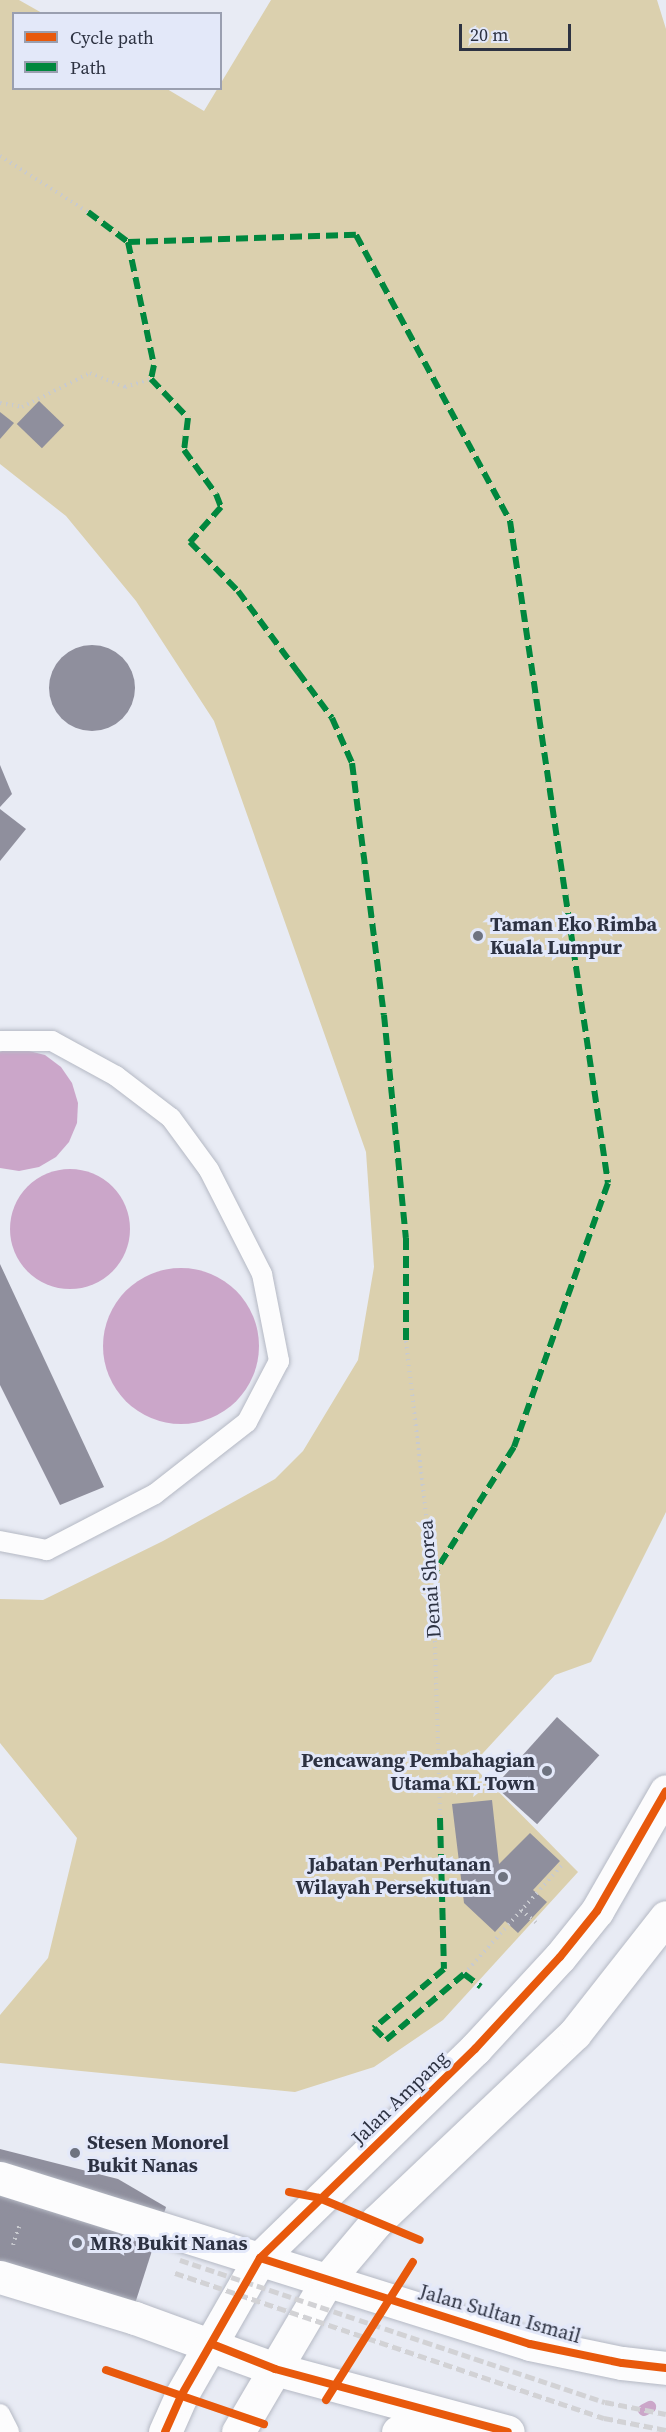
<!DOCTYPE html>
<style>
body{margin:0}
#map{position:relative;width:666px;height:2432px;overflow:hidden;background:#e8ebf4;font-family:"Source Serif 4",serif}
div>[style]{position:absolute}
.forest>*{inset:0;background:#dbd0ae}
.water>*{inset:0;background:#cba6c9}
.round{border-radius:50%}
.stream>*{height:12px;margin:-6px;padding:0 6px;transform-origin:6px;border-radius:6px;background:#cba6c9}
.building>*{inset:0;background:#8f8f9d;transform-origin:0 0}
.path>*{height:4px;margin-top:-2px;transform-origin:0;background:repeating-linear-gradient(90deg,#c8cacf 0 1.5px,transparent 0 6px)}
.roads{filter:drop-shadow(0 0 2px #b5b9c4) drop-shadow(0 0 2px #b5b9c4)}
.lane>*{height:20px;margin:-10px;padding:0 10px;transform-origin:10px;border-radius:10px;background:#fcfcfd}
.secondary>*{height:33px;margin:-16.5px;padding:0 16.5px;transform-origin:16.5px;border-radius:16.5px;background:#fcfcfd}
.rail>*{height:4.5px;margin-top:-2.25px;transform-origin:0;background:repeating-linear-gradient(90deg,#d2d2d5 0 9px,transparent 0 13.5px)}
.quiet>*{height:6px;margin-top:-3px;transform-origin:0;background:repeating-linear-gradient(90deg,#00873e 0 12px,transparent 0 18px)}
.cycleway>*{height:8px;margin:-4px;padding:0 4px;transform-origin:4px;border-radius:4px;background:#e8590c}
.dots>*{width:16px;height:16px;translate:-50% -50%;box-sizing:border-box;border:3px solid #e3e8f9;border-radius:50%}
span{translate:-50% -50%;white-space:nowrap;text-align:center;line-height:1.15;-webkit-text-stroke:6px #e3e8f9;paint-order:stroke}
.poi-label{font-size:20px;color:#2d3242;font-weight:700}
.left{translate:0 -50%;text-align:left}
.right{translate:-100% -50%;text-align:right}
.street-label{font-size:20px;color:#2d3242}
.legend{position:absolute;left:12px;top:12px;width:210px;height:78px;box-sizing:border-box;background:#e3e8f9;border:2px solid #9a9fb0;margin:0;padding:8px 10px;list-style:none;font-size:18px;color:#2d3242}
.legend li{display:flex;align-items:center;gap:12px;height:30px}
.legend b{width:30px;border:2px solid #9a9fb0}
.scale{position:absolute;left:459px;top:24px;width:112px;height:27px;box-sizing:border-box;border:3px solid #2d3242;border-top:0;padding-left:8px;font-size:18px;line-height:21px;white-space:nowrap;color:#2d3242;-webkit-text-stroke:4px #e3e8f9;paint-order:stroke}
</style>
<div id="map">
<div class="forest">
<div style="clip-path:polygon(0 0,19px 0,42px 13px,14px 14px,14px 88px,167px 89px,204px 111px,271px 0,657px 0,666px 29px,666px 1512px,591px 1662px,555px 1675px,472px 1765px,578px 1872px,443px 2020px,374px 2067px,295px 2092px,0 2063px,0 2015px,48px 1958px,77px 1838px,0 1743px,0 1599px,43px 1600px,163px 1541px,275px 1479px,303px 1451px,358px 1360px,374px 1267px,366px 1152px,214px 721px,136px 601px,66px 516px,0 464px)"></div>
</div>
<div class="water">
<div style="clip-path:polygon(5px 1050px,25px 1050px,45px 1055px,61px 1067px,72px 1083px,78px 1103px,77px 1123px,69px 1142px,56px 1157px,39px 1167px,19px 1171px,0 1168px,0 1052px)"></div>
<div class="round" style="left:10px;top:1169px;width:120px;height:120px"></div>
<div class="round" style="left:103px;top:1268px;width:156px;height:156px"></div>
</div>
<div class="stream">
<div style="left:644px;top:2410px;width:7px;rotate:-27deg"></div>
</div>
<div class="building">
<div style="left:39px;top:401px;width:35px;height:32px;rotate:44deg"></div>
<div style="clip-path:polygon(0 412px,14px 423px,0 439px)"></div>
<div class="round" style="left:49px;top:645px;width:86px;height:86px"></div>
<div style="clip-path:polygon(0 765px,12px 794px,0 807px)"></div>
<div style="clip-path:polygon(0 809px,26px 829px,0 861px)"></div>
<div style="clip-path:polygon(0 1264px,104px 1487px,60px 1505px,0 1385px)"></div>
<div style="left:557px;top:1717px;width:57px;height:93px;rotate:42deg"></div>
<div style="clip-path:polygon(492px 1800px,499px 1864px,530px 1833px,560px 1861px,533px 1890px,547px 1902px,518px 1933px,505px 1921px,495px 1932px,464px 1903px,452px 1804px)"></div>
<div style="clip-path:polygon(0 2149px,118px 2179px,166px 2207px,132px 2313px,0 2293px)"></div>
</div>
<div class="path">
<div style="left:0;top:156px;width:104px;rotate:32.5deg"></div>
<div style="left:0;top:403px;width:22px;rotate:10deg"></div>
<div style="left:22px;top:407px;width:76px;rotate:-26.6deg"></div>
<div style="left:90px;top:373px;width:38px;rotate:22deg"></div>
<div style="left:125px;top:387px;width:27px;rotate:-17deg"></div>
<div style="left:406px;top:1341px;width:236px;rotate:83.4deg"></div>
<div style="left:433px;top:1575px;width:243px;rotate:88.3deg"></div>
<div style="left:521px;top:1910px;width:23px;rotate:40deg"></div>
<div style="left:464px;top:1974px;width:149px;rotate:-48deg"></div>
<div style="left:13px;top:2245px;width:23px;rotate:-72deg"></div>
</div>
<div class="roads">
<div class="lane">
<div style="left:0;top:1041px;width:52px"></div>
<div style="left:52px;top:1041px;width:73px;rotate:28.7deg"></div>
<div style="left:116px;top:1076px;width:69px;rotate:37.4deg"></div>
<div style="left:171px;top:1118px;width:64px;rotate:53.8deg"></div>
<div style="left:209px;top:1170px;width:117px;rotate:63deg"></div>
<div style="left:262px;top:1274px;width:89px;rotate:78.9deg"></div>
<div style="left:279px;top:1361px;width:69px;rotate:117.7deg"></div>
<div style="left:247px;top:1422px;width:117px;rotate:142deg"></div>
<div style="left:155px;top:1494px;width:122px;rotate:152.6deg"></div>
<div style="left:47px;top:1550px;width:48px;rotate:-169.2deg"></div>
<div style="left:0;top:2414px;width:20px;rotate:63deg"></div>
</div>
<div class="secondary">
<div style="left:0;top:2178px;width:555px;rotate:17.39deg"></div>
<div style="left:530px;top:2344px;width:94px;rotate:11.7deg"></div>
<div style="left:622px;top:2363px;width:44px;rotate:6.5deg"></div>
<div style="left:0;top:2277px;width:141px;rotate:16.9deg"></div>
<div style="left:135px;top:2318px;width:149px;rotate:20deg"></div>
<div style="left:275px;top:2369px;width:241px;rotate:15.1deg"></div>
<div style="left:165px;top:2432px;width:39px;rotate:-66deg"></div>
<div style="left:181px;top:2396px;width:159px;rotate:-60.2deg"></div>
<div style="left:260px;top:2258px;width:300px;rotate:-44.2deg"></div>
<div style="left:475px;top:2049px;width:125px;rotate:-47.3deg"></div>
<div style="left:560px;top:1957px;width:59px;rotate:-51.2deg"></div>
<div style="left:597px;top:1911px;width:138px;rotate:-60.1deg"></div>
<div style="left:238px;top:2432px;width:178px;rotate:-59.5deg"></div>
<div style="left:328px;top:2279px;width:75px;rotate:-49.9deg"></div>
<div style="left:376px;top:2222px;width:274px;rotate:-43.5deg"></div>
<div style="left:575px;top:2033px;width:147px;rotate:-51.9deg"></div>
<div style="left:398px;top:2432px;width:54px;rotate:-4.2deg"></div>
</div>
</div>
<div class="rail">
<div style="left:180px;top:2260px;width:448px;rotate:18.5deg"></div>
<div style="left:605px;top:2402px;width:62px;rotate:11.1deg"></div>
<div style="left:175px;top:2273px;width:453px;rotate:18.7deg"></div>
<div style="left:604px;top:2418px;width:63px;rotate:11deg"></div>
</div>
<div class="quiet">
<div style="left:88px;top:212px;width:50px;rotate:36.9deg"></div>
<div style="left:128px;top:242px;width:126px;rotate:78.1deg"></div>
<div style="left:154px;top:365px;width:14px;rotate:102deg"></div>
<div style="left:151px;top:379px;width:54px;rotate:46.5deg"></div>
<div style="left:188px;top:418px;width:32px;rotate:97deg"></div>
<div style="left:184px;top:450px;width:54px;rotate:54deg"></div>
<div style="left:216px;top:494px;width:14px;rotate:69deg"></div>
<div style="left:221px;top:507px;width:47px;rotate:131.5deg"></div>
<div style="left:190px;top:542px;width:69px;rotate:45.6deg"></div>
<div style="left:238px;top:591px;width:101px;rotate:53.5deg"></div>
<div style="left:298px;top:672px;width:57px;rotate:53.5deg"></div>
<div style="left:332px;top:718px;width:49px;rotate:66deg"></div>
<div style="left:352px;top:763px;width:254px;rotate:82.8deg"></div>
<div style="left:384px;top:1015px;width:224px;rotate:84.4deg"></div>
<div style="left:406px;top:1238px;width:103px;rotate:90deg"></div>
<div style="left:128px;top:242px;width:228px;rotate:-1.8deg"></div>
<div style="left:356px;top:235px;width:325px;rotate:61.7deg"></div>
<div style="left:510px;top:521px;width:669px;rotate:81.58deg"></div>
<div style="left:608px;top:1183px;width:280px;rotate:109.6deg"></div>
<div style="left:514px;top:1447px;width:151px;rotate:122.3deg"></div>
<div style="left:440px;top:1818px;width:151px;rotate:88.5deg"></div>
<div style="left:444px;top:1969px;width:92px;rotate:139.9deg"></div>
<div style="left:374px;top:2028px;width:17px;rotate:45deg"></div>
<div style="left:386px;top:2040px;width:102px;rotate:-40.2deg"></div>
<div style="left:464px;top:1974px;width:21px;rotate:37deg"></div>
</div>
<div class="cycleway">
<div style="left:289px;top:2192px;width:31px;rotate:11deg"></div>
<div style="left:319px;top:2198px;width:109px;rotate:22.6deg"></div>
<div style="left:260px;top:2258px;width:283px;rotate:17.7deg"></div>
<div style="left:530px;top:2344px;width:94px;rotate:11.7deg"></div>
<div style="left:622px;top:2363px;width:44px;rotate:6.5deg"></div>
<div style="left:212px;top:2344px;width:68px;rotate:21.6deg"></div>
<div style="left:275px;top:2369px;width:241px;rotate:15.1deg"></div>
<div style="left:106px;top:2370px;width:167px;rotate:18.9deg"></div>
<div style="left:326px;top:2400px;width:163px;rotate:-57.8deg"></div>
<div style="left:165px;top:2432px;width:39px;rotate:-66deg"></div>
<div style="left:181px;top:2396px;width:159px;rotate:-60.2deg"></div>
<div style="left:260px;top:2258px;width:300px;rotate:-44.2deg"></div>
<div style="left:475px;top:2049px;width:125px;rotate:-47.3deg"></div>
<div style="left:560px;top:1957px;width:59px;rotate:-51.2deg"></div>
<div style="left:597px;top:1911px;width:138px;rotate:-60.1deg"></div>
</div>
<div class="dots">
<div style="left:478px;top:936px;background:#6e7380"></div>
<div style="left:547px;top:1771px;background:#6e7380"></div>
<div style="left:503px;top:1877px;background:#6e7380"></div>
<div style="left:75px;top:2153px;background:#6e7380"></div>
<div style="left:77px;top:2243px;background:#6e7380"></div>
</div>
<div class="poi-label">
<span class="left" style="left:490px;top:936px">Taman Eko Rimba<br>Kuala Lumpur</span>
<span class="right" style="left:535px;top:1772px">Pencawang Pembahagian<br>Utama KL Town</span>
<span class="right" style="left:491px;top:1876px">Jabatan Perhutanan<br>Wilayah Persekutuan</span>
<span class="left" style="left:87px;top:2154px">Stesen Monorel<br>Bukit Nanas</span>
<span class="left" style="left:90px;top:2243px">MR8 Bukit Nanas</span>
</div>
<div class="street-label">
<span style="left:430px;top:1579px;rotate:-94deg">Denai Shorea</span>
<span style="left:400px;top:2098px;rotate:-44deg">Jalan Ampang</span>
<span style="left:500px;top:2314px;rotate:16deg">Jalan Sultan Ismail</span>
</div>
<ul class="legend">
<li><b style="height:8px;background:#e8590c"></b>Cycle path</li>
<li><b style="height:8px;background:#00873e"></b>Path</li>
</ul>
<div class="scale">20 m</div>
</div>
